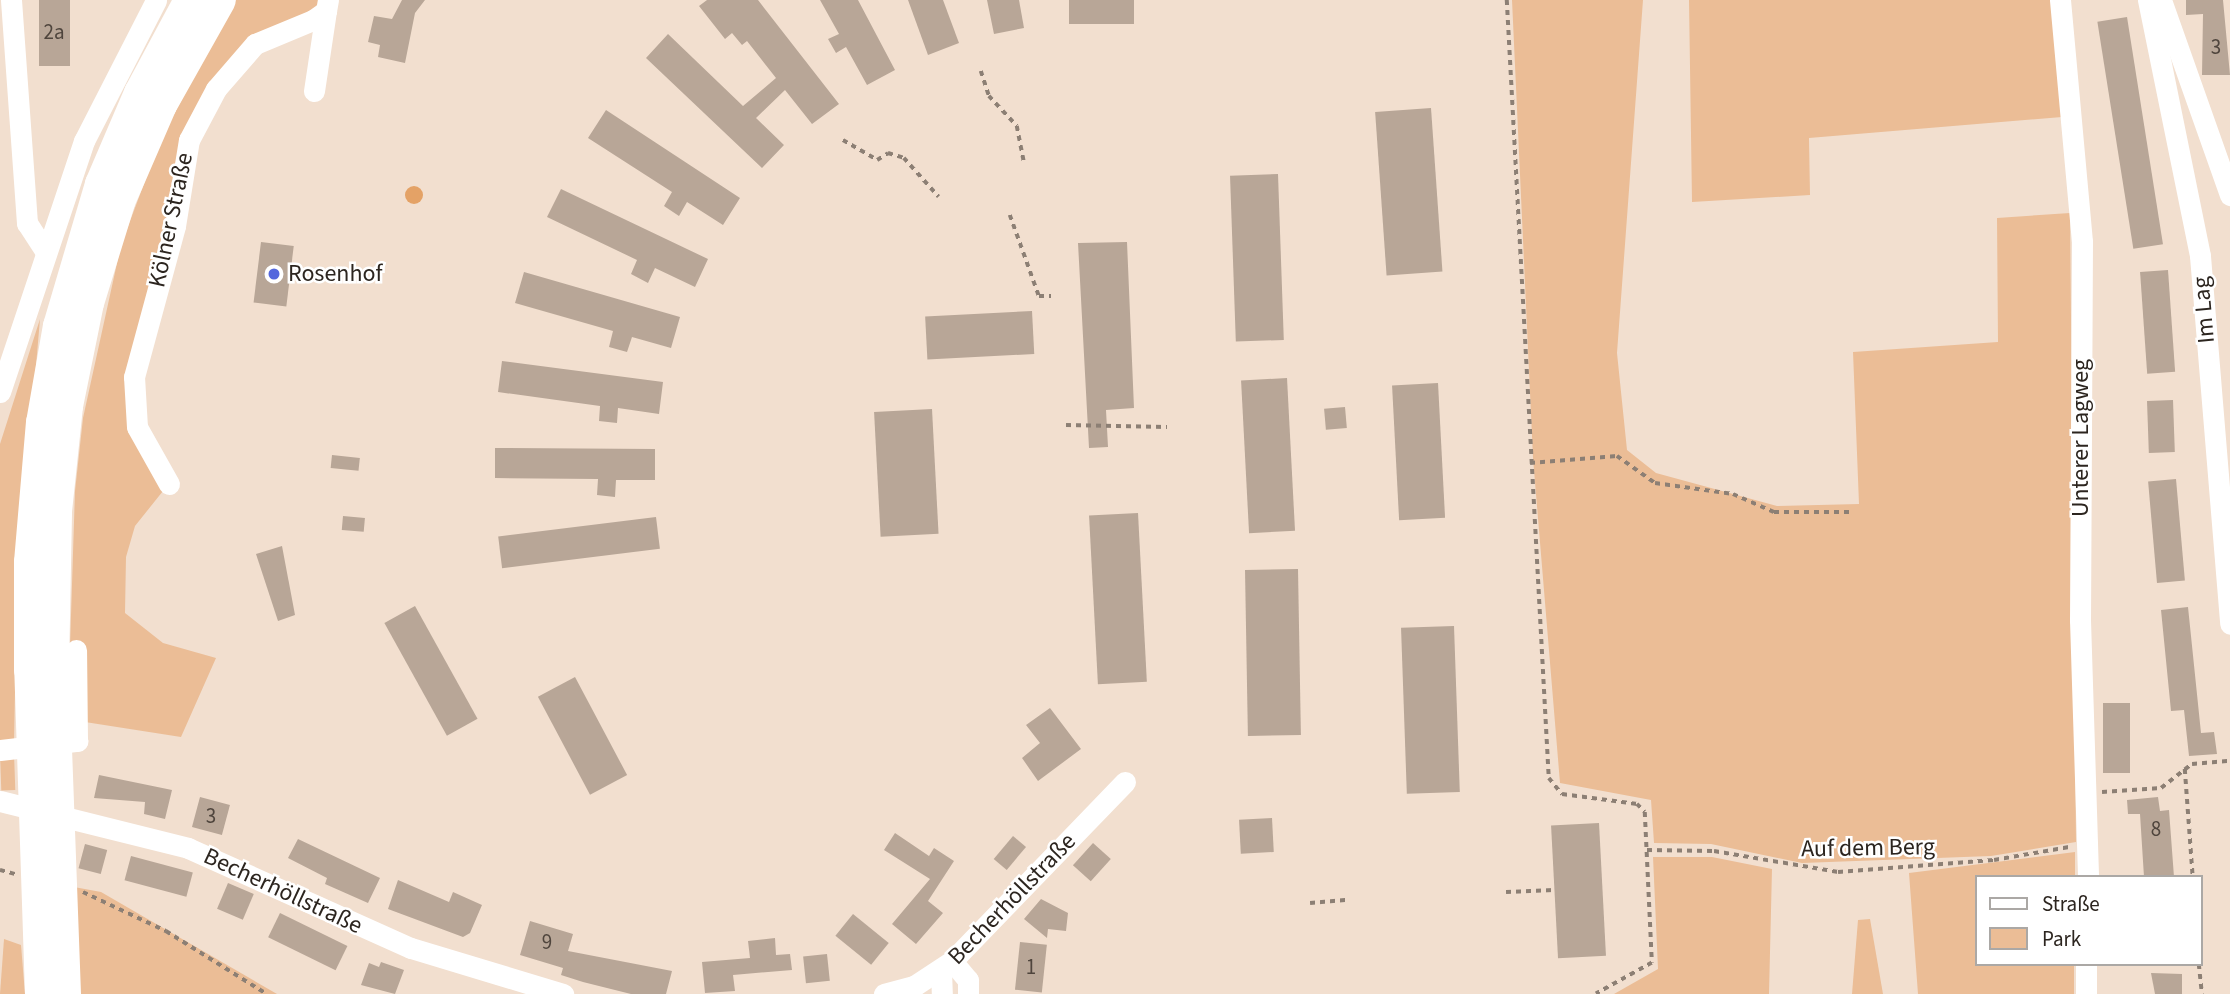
<!DOCTYPE html>
<meta charset="utf-8">
<style>
body{margin:0}
#map{position:relative;width:2230px;height:994px;overflow:hidden;background:#f2dfcf;font-family:"Source Sans 3",sans-serif}
div>[style]{position:absolute}
.green>*{inset:0;background:#ebbd96;transform-origin:0 0}
.water>*{inset:0;background:#e4a266}
.round{border-radius:50%}
.building>*{inset:0;background:#b8a697;transform-origin:0 0}
.path>*{height:3.5px;margin-top:-1.75px;transform-origin:0;background:repeating-linear-gradient(90deg,#8c7f74 0 5px,transparent 0 10px)}
.minor>*{height:21px;margin:-10.5px;padding:0 10.5px;transform-origin:10.5px;border-radius:10.5px;background:#fff}
.highway>*{height:32px;margin:-16px;padding:0 16px;transform-origin:16px;border-radius:16px;background:#fff}
.dots>*{width:19px;height:19px;translate:-50% -50%;box-sizing:border-box;border:4px solid #fff;border-radius:50%}
span{translate:-50% -50%;white-space:nowrap;text-align:center;line-height:1.15;-webkit-text-stroke:5px #fff;paint-order:stroke}
.number-label{font-size:21px;color:#4f453d}
.number-label span{-webkit-text-stroke-width:0}
.street-label{font-size:24px;color:#2c251f}
.poi-label{font-size:24px;color:#2c251f}
.left{translate:0 -50%;text-align:left}
.legend{position:absolute;left:1975px;top:875px;width:228px;height:91px;box-sizing:border-box;background:#fff;border:2px solid #aba8a5;margin:0;padding:9px 12px;list-style:none;font-size:21px;color:#2c251f}
.legend li{display:flex;align-items:center;gap:14px;height:35px}
.legend b{width:35px;border:2px solid #aba8a5}
</style>
<div id="map">
<div class="green">
<div style="clip-path:polygon(236px 0,321px 0,320px 8px,211px 86px,132px 430px,163px 491px,135px 526px,126px 557px,125px 613px,163px 643px,216px 658px,181px 737px,85px 722px,68px 708px,75px 491px,83px 418px,121px 245px,162px 136px)"></div>
<div style="clip-path:polygon(1512px 0,1643px 0,1617px 353px,1627px 450px,1656px 473px,1777px 506px,1859px 504px,1853px 352px,1998px 342px,1997px 218px,2070px 213px,2076px 842px,1991px 856px,1802px 863px,1711px 844px,1654px 843px,1651px 800px,1560px 783px,1533px 458px)"></div>
<div style="clip-path:polygon(1689px 0,2054px 0,2062px 117px,1809px 138px,1810px 195px,1692px 202px)"></div>
<div style="clip-path:polygon(40px 319px,17px 588px,14px 743px,0 744px,0 444px)"></div>
<div style="left:14px;top:753px;width:37px;height:14px;rotate:88deg"></div>
<div style="clip-path:polygon(2075px 852px,2075px 877px,1976px 877px,1976px 964px,2074px 964px,2074px 994px,1918px 994px,1909px 873px)"></div>
<div style="clip-path:polygon(1653px 857px,1712px 857px,1772px 869px,1769px 994px,1614px 994px,1658px 969px)"></div>
<div style="clip-path:polygon(74px 887px,101px 892px,277px 994px,79px 994px)"></div>
<div style="clip-path:polygon(1870px 919px,1883px 994px,1852px 994px,1858px 920px)"></div>
<div style="clip-path:polygon(4px 939px,21px 945px,25px 994px,0 994px)"></div>
</div>
<div class="water">
<div class="round" style="left:405px;top:186px;width:18px;height:18px"></div>
</div>
<div class="building">
<div style="left:39px;top:0;width:31px;height:66px"></div>
<div style="clip-path:polygon(402px 0,425px 0,415px 13px,405px 63px,378px 57px,380px 45px,368px 42px,374px 16px,392px 19px)"></div>
<div style="clip-path:polygon(707px 0,758px 0,839px 104px,812px 124px,785px 90px,756px 118px,784px 145px,762px 168px,646px 58px,668px 34px,743px 106px,776px 78px,747px 41px,742px 45px,732px 33px,725px 39px,699px 6px)"></div>
<div style="clip-path:polygon(820px 0,858px 0,895px 70px,867px 85px,846px 47px,836px 53px,828px 39px,839px 34px)"></div>
<div style="clip-path:polygon(908px 0,943px 0,959px 43px,928px 55px)"></div>
<div style="clip-path:polygon(987px 0,1019px 0,1024px 28px,994px 34px)"></div>
<div style="left:1069px;top:0;width:65px;height:24px"></div>
<div style="clip-path:polygon(2186px 0,2223px 0,2230px 75px,2202px 75px,2203px 14px,2186px 15px)"></div>
<div style="left:2127px;top:17px;width:230px;height:30px;rotate:81deg"></div>
<div style="left:1431px;top:108px;width:164px;height:56px;rotate:86deg"></div>
<div style="clip-path:polygon(606px 110px,740px 198px,723px 225px,687px 202px,679px 216px,664px 206px,672px 192px,588px 138px)"></div>
<div style="left:1278px;top:174px;width:166px;height:48px;rotate:88deg"></div>
<div style="clip-path:polygon(561px 189px,708px 259px,695px 287px,655px 268px,648px 283px,631px 274px,637px 260px,547px 217px)"></div>
<div style="left:261px;top:242px;width:33px;height:61px;rotate:7deg"></div>
<div style="clip-path:polygon(1127px 242px,1134px 408px,1106px 410px,1108px 447px,1089px 448px,1078px 243px)"></div>
<div style="left:2168px;top:270px;width:102px;height:28px;rotate:86deg"></div>
<div style="clip-path:polygon(524px 272px,680px 317px,671px 348px,632px 337px,627px 352px,609px 347px,613px 331px,515px 303px)"></div>
<div style="left:1032px;top:311px;width:43px;height:107px;rotate:87deg"></div>
<div style="clip-path:polygon(502px 361px,663px 382px,659px 414px,618px 408px,617px 423px,599px 421px,600px 406px,498px 392px)"></div>
<div style="left:1287px;top:378px;width:153px;height:46px;rotate:87deg"></div>
<div style="left:1438px;top:383px;width:135px;height:46px;rotate:87deg"></div>
<div style="left:2173px;top:400px;width:52px;height:26px;rotate:88deg"></div>
<div style="left:1345px;top:407px;width:21px;height:21px;rotate:85deg"></div>
<div style="left:932px;top:409px;width:125px;height:58px;rotate:87deg"></div>
<div style="clip-path:polygon(495px 448px,655px 449px,655px 480px,616px 480px,615px 497px,597px 495px,598px 479px,495px 478px)"></div>
<div style="left:332px;top:455px;width:28px;height:13px;rotate:6deg"></div>
<div style="left:2176px;top:479px;width:102px;height:28px;rotate:85deg"></div>
<div style="left:1138px;top:513px;width:169px;height:49px;rotate:87deg"></div>
<div style="left:343px;top:516px;width:22px;height:14px;rotate:5deg"></div>
<div style="left:656px;top:517px;width:32px;height:159px;rotate:83deg"></div>
<div style="clip-path:polygon(282px 546px,295px 615px,278px 621px,256px 554px)"></div>
<div style="left:1298px;top:569px;width:166px;height:53px;rotate:89deg"></div>
<div style="left:415px;top:606px;width:129px;height:35px;rotate:61deg"></div>
<div style="clip-path:polygon(2188px 607px,2201px 733px,2214px 732px,2217px 754px,2189px 756px,2184px 710px,2171px 711px,2161px 610px)"></div>
<div style="left:1454px;top:626px;width:166px;height:53px;rotate:88deg"></div>
<div style="left:575px;top:677px;width:111px;height:42px;rotate:62deg"></div>
<div style="left:2103px;top:703px;width:27px;height:70px"></div>
<div style="clip-path:polygon(1050px 708px,1081px 749px,1038px 781px,1022px 758px,1040px 743px,1026px 725px)"></div>
<div style="clip-path:polygon(99px 775px,172px 790px,165px 819px,144px 814px,145px 802px,94px 798px)"></div>
<div style="left:200px;top:797px;width:31px;height:31px;rotate:15deg"></div>
<div style="clip-path:polygon(2158px 797px,2160px 811px,2169px 810px,2174px 877px,2144px 877px,2140px 814px,2128px 814px,2127px 800px)"></div>
<div style="left:1272px;top:818px;width:34px;height:33px;rotate:87deg"></div>
<div style="left:1599px;top:823px;width:133px;height:48px;rotate:87deg"></div>
<div style="clip-path:polygon(895px 833px,929px 856px,934px 848px,954px 861px,928px 901px,943px 913px,916px 944px,892px 924px,930px 879px,884px 850px)"></div>
<div style="left:1013px;top:836px;width:17px;height:30px;rotate:40deg"></div>
<div style="clip-path:polygon(298px 839px,380px 878px,368px 903px,325px 884px,327px 878px,288px 858px)"></div>
<div style="left:1093px;top:843px;width:24px;height:30px;rotate:42deg"></div>
<div style="left:85px;top:844px;width:23px;height:25px;rotate:15deg"></div>
<div style="left:131px;top:856px;width:64px;height:25px;rotate:15deg"></div>
<div style="clip-path:polygon(398px 880px,449px 902px,453px 892px,482px 905px,470px 933px,463px 937px,388px 909px)"></div>
<div style="left:228px;top:883px;width:28px;height:28px;rotate:23deg"></div>
<div style="clip-path:polygon(1041px 899px,1068px 913px,1066px 931px,1048px 929px,1047px 938px,1024px 919px)"></div>
<div style="left:280px;top:913px;width:75px;height:27px;rotate:26deg"></div>
<div style="left:853px;top:914px;width:46px;height:28px;rotate:39deg"></div>
<div style="clip-path:polygon(530px 921px,573px 934px,568px 951px,672px 971px,666px 994px,631px 994px,583px 982px,561px 975px,563px 968px,520px 955px)"></div>
<div style="clip-path:polygon(775px 938px,776px 955px,790px 954px,792px 970px,733px 975px,735px 991px,705px 993px,702px 962px,750px 958px,748px 941px)"></div>
<div style="left:1020px;top:942px;width:27px;height:48px;rotate:6deg"></div>
<div style="left:827px;top:954px;width:27px;height:24px;rotate:84deg"></div>
<div style="clip-path:polygon(381px 962px,404px 970px,395px 994px,361px 985px,369px 963px,379px 967px)"></div>
<div style="clip-path:polygon(2151px 973px,2182px 974px,2182px 994px,2155px 994px)"></div>
</div>
<div class="path">
<div style="left:1507px;top:0;width:779px;rotate:86.91deg"></div>
<div style="left:1549px;top:778px;width:21px;rotate:51deg"></div>
<div style="left:1562px;top:794px;width:76px;rotate:7.6deg"></div>
<div style="left:1637px;top:804px;width:11px;rotate:45deg"></div>
<div style="left:1645px;top:812px;width:151px;rotate:87.3deg"></div>
<div style="left:1652px;top:963px;width:64px;rotate:151deg"></div>
<div style="left:981px;top:71px;width:26px;rotate:72deg"></div>
<div style="left:989px;top:96px;width:41px;rotate:47deg"></div>
<div style="left:1017px;top:126px;width:37px;rotate:79deg"></div>
<div style="left:843px;top:140px;width:39px;rotate:30deg"></div>
<div style="left:877px;top:160px;width:13px;rotate:-32deg"></div>
<div style="left:888px;top:153px;width:17px;rotate:17deg"></div>
<div style="left:904px;top:158px;width:52px;rotate:48.1deg"></div>
<div style="left:1010px;top:215px;width:86px;rotate:70.3deg"></div>
<div style="left:1039px;top:296px;width:12px"></div>
<div style="left:1066px;top:425px;width:101px;rotate:1.1deg"></div>
<div style="left:1530px;top:463px;width:87px;rotate:-4.6deg"></div>
<div style="left:1617px;top:456px;width:47px;rotate:35.4deg"></div>
<div style="left:1655px;top:483px;width:79px;rotate:8deg"></div>
<div style="left:1733px;top:494px;width:45px;rotate:23.7deg"></div>
<div style="left:1774px;top:512px;width:77px"></div>
<div style="left:2185px;top:769px;width:108px;rotate:85.8deg"></div>
<div style="left:2102px;top:792px;width:59px;rotate:-3.9deg"></div>
<div style="left:2161px;top:788px;width:39px;rotate:-38deg"></div>
<div style="left:2192px;top:764px;width:38px;rotate:-5deg"></div>
<div style="left:1647px;top:850px;width:67px;rotate:0.9deg"></div>
<div style="left:1714px;top:851px;width:126px;rotate:9.6deg"></div>
<div style="left:1838px;top:872px;width:156px;rotate:-4.4deg"></div>
<div style="left:1994px;top:860px;width:76px;rotate:-9.8deg"></div>
<div style="left:0;top:870px;width:16px;rotate:15deg"></div>
<div style="left:83px;top:892px;width:92px;rotate:25.2deg"></div>
<div style="left:166px;top:931px;width:119px;rotate:32deg"></div>
<div style="left:1506px;top:892px;width:48px;rotate:-2.4deg"></div>
<div style="left:1310px;top:903px;width:38px;rotate:-5deg"></div>
<div style="left:2199px;top:964px;width:30px;rotate:84deg"></div>
</div>
<div class="minor">
<div style="left:11px;top:0;width:224px;rotate:85.9deg"></div>
<div style="left:27px;top:223px;width:33px;rotate:57deg"></div>
<div style="left:2060px;top:0;width:242px;rotate:84.8deg"></div>
<div style="left:2082px;top:241px;width:379px;rotate:90.3deg"></div>
<div style="left:2080px;top:620px;width:257px;rotate:88.2deg"></div>
<div style="left:2148px;top:0;width:261px;rotate:78.5deg"></div>
<div style="left:2200px;top:256px;width:369px;rotate:85.3deg"></div>
<div style="left:2161px;top:0;width:207px;rotate:70.5deg"></div>
<div style="left:314px;top:91px;width:81px;rotate:-81.5deg"></div>
<div style="left:0;top:392px;width:265px;rotate:-71.5deg"></div>
<div style="left:84px;top:141px;width:158px;rotate:-62.9deg"></div>
<div style="left:169px;top:484px;width:65px;rotate:-119.3deg"></div>
<div style="left:137px;top:427px;width:50px;rotate:-93.4deg"></div>
<div style="left:134px;top:377px;width:156px;rotate:-74.8deg"></div>
<div style="left:175px;top:226px;width:87px;rotate:-80.8deg"></div>
<div style="left:189px;top:140px;width:58px;rotate:-62.1deg"></div>
<div style="left:216px;top:89px;width:60px;rotate:-49.1deg"></div>
<div style="left:255px;top:44px;width:63px;rotate:-22.5deg"></div>
<div style="left:313px;top:20px;width:16px;rotate:-35deg"></div>
<div style="left:326px;top:11px;width:11px;rotate:-80deg"></div>
<div style="left:0;top:750px;width:78px;rotate:-6.7deg"></div>
<div style="left:77px;top:741px;width:91px;rotate:-90.6deg"></div>
<div style="left:0;top:801px;width:194px;rotate:14deg"></div>
<div style="left:188px;top:848px;width:244px;rotate:24.2deg"></div>
<div style="left:411px;top:948px;width:159px;rotate:16.8deg"></div>
<div style="left:952px;top:961px;width:25px;rotate:50deg"></div>
<div style="left:968px;top:980px;width:14px;rotate:90deg"></div>
<div style="left:941px;top:970px;width:24px;rotate:88deg"></div>
<div style="left:884px;top:994px;width:31px;rotate:-15deg"></div>
<div style="left:914px;top:986px;width:45px;rotate:-33.3deg"></div>
<div style="left:952px;top:961px;width:249px;rotate:-46deg"></div>
<div style="left:2086px;top:994px;width:30px;rotate:-90deg"></div>
</div>
<div class="highway">
<div style="left:41px;top:994px;width:324px;rotate:-91.9deg"></div>
<div style="left:30px;top:670px;width:108px;rotate:-90deg"></div>
<div style="left:30px;top:562px;width:140px;rotate:-85.1deg"></div>
<div style="left:42px;top:423px;width:98px;rotate:-80.1deg"></div>
<div style="left:59px;top:326px;width:148px;rotate:-73.5deg"></div>
<div style="left:101px;top:184px;width:99px;rotate:-66.8deg"></div>
<div style="left:140px;top:93px;width:106px;rotate:-61.7deg"></div>
<div style="left:65px;top:994px;width:324px;rotate:-92.1deg"></div>
<div style="left:53px;top:670px;width:159px;rotate:-88.9deg"></div>
<div style="left:56px;top:511px;width:106px;rotate:-84deg"></div>
<div style="left:67px;top:406px;width:105px;rotate:-78.5deg"></div>
<div style="left:88px;top:303px;width:106px;rotate:-72.9deg"></div>
<div style="left:119px;top:202px;width:106px;rotate:-66.6deg"></div>
<div style="left:161px;top:105px;width:120px;rotate:-60.7deg"></div>
</div>
<div class="dots">
<div style="left:274px;top:274px;background:#5467dd"></div>
</div>
<div class="number-label">
<span style="left:54px;top:32px">2a</span>
<span style="left:2216px;top:47px">3</span>
<span style="left:211px;top:816px">3</span>
<span style="left:2156px;top:829px">8</span>
<span style="left:547px;top:942px">9</span>
<span style="left:1031px;top:967px">1</span>
</div>
<div class="street-label">
<span style="left:171px;top:220px;rotate:-78deg">Kölner Straße</span>
<span style="left:2204px;top:310px;rotate:-95deg">Im Lag</span>
<span style="left:2081px;top:438px;rotate:-90deg">Unterer Lagweg</span>
<span style="left:1868px;top:848px;rotate:-1deg">Auf dem Berg</span>
<span style="left:283px;top:891px;rotate:25deg">Becherhöllstraße</span>
<span style="left:1012px;top:899px;rotate:-46deg">Becherhöllstraße</span>
</div>
<div class="poi-label">
<span class="left" style="left:288px;top:274px">Rosenhof</span>
</div>
<ul class="legend">
<li><b style="height:9px;background:#fff"></b>Straße</li>
<li><b style="height:19px;background:#ebbd96"></b>Park</li>
</ul>
</div>
